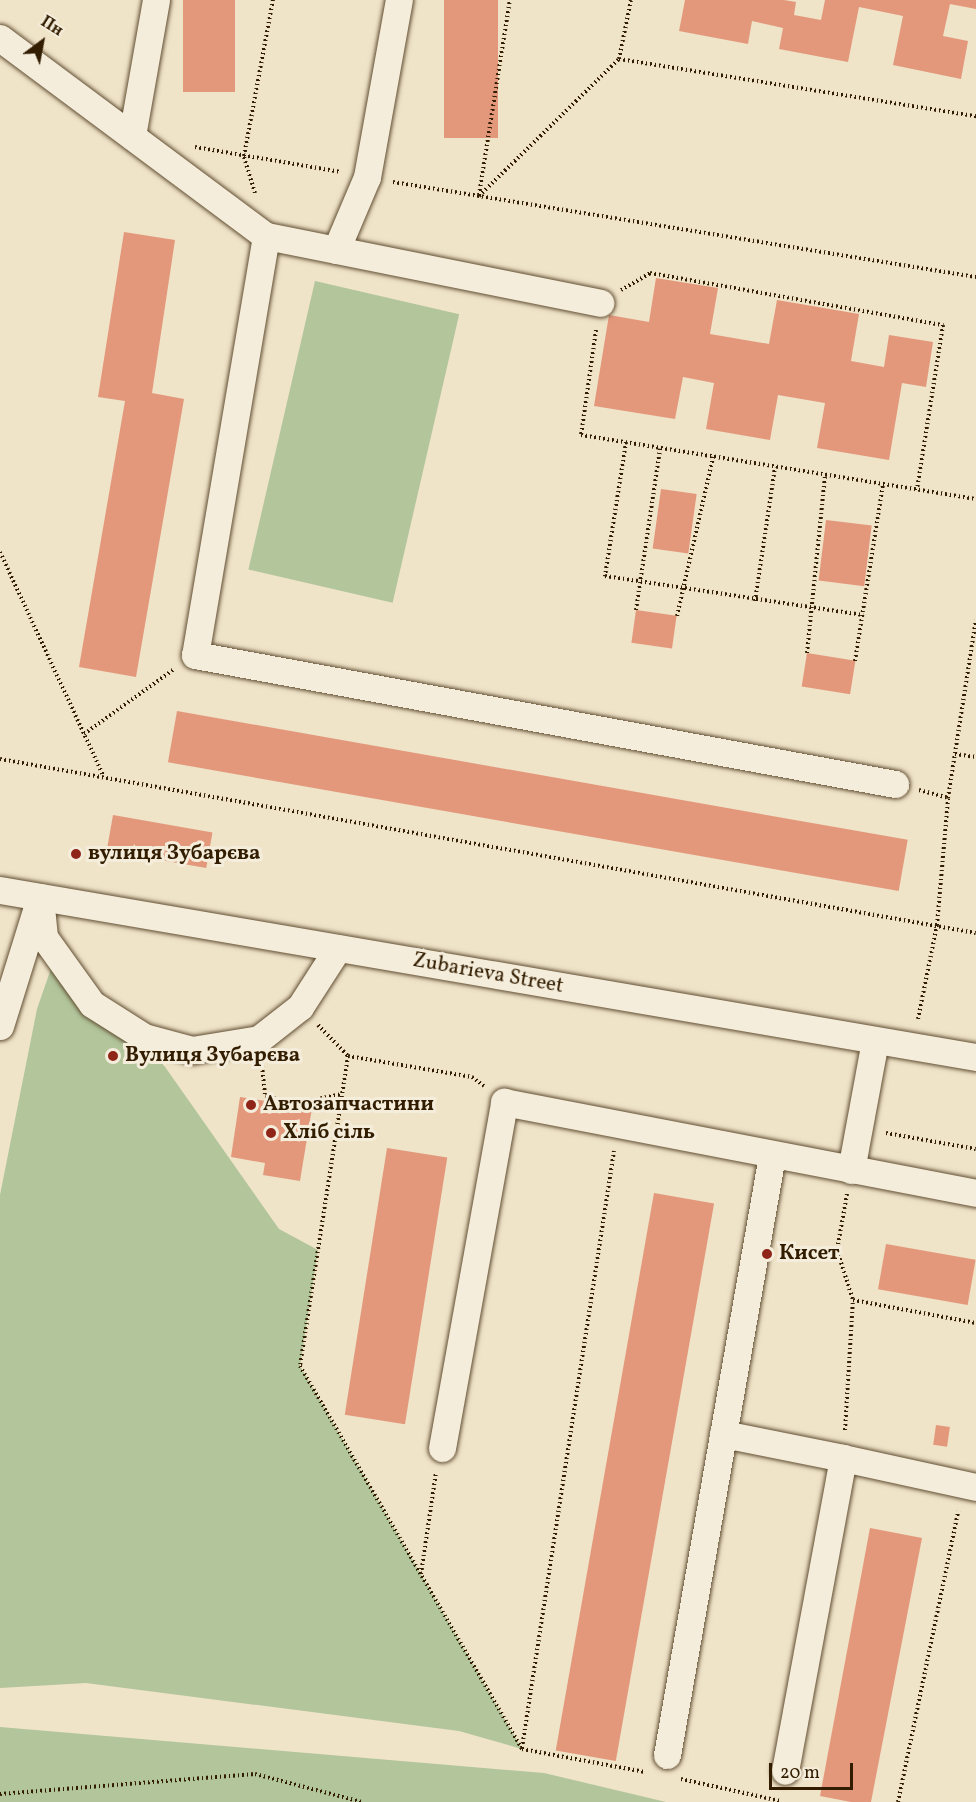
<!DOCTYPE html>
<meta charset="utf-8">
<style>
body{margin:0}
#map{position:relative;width:976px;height:1802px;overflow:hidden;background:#efe3c8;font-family:Vollkorn,serif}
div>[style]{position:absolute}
.green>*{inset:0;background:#b2c59b;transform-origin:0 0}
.building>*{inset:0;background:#e3987c;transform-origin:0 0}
.path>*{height:4px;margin-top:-2px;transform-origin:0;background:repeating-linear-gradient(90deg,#321d00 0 1.5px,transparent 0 4.5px)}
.roads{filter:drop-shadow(0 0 2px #614e32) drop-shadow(0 0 2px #614e32)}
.minor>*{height:27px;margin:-13.5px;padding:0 13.5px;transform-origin:13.5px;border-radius:13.5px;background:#f5eddb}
.dots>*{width:16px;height:16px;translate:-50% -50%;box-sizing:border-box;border:3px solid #f5eddb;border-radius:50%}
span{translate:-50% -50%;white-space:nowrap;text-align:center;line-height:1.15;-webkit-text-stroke:6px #f5eddb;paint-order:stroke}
.poi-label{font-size:21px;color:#321d00;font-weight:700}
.left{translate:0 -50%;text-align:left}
.street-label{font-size:21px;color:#321d00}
.north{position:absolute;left:12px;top:12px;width:60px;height:60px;-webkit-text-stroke:4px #f5eddb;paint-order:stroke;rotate:32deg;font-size:16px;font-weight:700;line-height:24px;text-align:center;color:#321d00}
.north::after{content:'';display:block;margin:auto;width:21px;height:27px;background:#321d00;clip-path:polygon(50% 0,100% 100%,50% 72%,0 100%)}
.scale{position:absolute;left:769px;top:1763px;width:84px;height:27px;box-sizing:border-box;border:3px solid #321d00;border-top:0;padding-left:8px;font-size:18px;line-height:21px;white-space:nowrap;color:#321d00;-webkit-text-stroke:4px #f5eddb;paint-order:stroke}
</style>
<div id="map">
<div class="green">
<div style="left:315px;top:281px;width:148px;height:296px;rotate:13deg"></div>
<div style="clip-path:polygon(55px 957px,144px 1037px,279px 1229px,318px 1250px,300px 1366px,522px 1749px,459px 1731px,86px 1683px,0 1688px,0 1195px,37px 1009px)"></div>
<div style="clip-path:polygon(0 1727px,544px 1773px,666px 1802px,0 1802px)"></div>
</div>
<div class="building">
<div style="left:183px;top:0;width:52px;height:92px"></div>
<div style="left:444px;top:0;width:54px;height:138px"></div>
<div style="clip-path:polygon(685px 0,784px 0,796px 2px,794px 15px,821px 20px,825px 0,976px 0,976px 9px,950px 4px,943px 36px,968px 41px,961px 79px,893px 65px,903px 16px,859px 7px,848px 62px,779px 49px,783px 28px,752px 21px,748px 44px,679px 31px)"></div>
<div style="clip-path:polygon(124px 232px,175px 240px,152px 393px,184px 399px,136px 677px,79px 667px,125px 401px,98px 397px)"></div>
<div style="clip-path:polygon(656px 278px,718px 288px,710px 334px,769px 344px,777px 300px,859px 314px,851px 361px,884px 367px,889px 335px,933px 342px,926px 387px,902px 383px,889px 460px,817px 448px,825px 403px,778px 395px,770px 440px,706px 429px,714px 383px,683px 377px,675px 419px,594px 406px,609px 315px,649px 322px)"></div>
<div style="left:661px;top:489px;width:36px;height:60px;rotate:8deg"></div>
<div style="left:826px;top:520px;width:46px;height:61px;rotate:7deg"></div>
<div style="left:636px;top:610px;width:41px;height:33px;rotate:8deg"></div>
<div style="left:807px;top:653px;width:49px;height:34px;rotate:9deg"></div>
<div style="left:177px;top:711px;width:742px;height:52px;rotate:10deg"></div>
<div style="left:113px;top:815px;width:101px;height:36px;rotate:10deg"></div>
<div style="clip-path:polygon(240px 1097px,312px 1108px,300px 1181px,263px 1175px,265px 1163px,231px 1157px)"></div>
<div style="left:387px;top:1148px;width:61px;height:270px;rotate:9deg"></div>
<div style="left:654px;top:1193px;width:61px;height:566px;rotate:10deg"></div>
<div style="left:886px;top:1244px;width:91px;height:46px;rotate:10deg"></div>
<div style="left:936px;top:1425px;width:14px;height:20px;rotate:8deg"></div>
<div style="clip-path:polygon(870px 1528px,922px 1538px,871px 1802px,851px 1802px,820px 1796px)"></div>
</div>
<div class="path">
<div style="left:619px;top:59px;width:60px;rotate:-78.5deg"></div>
<div style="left:195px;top:147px;width:148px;rotate:9.7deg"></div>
<div style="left:393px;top:182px;width:591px;rotate:9.26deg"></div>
<div style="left:255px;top:193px;width:39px;rotate:-107deg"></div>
<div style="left:244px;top:156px;width:159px;rotate:-79.5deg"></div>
<div style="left:479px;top:195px;width:197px;rotate:-81deg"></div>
<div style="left:479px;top:196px;width:196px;rotate:-44.4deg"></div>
<div style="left:619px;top:59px;width:362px;rotate:9.1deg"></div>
<div style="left:621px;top:290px;width:34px;rotate:-30deg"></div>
<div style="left:650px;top:273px;width:298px;rotate:10.1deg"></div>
<div style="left:943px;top:325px;width:167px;rotate:99deg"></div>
<div style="left:596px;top:330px;width:106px;rotate:98.1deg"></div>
<div style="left:581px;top:435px;width:400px;rotate:9.2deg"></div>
<div style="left:626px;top:442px;width:136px;rotate:98.9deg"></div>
<div style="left:605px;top:576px;width:261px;rotate:8.6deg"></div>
<div style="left:0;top:552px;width:246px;rotate:65.2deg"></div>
<div style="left:755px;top:601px;width:135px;rotate:-81.5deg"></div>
<div style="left:636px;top:610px;width:163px;rotate:-81.5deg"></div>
<div style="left:677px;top:616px;width:163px;rotate:-77.2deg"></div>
<div style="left:807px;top:653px;width:179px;rotate:-84.2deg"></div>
<div style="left:855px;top:661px;width:179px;rotate:-81deg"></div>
<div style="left:84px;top:734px;width:111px;rotate:-35.8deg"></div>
<div style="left:955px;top:754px;width:21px;rotate:8deg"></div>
<div style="left:0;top:759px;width:991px;rotate:10.11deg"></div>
<div style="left:919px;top:790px;width:30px;rotate:15deg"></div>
<div style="left:918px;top:1019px;width:96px;rotate:-78.6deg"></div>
<div style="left:937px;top:925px;width:127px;rotate:-85deg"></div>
<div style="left:948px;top:798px;width:180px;rotate:-81.1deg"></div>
<div style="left:318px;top:1025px;width:43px;rotate:45.9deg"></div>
<div style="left:348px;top:1056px;width:126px;rotate:9.6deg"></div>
<div style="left:472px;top:1077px;width:15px;rotate:37deg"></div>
<div style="left:348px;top:1056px;width:314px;rotate:98.8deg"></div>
<div style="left:300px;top:1366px;width:443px;rotate:59.9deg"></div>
<div style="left:522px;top:1749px;width:125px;rotate:10.6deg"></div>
<div style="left:262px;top:1066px;width:30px;rotate:84deg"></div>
<div style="left:265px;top:1096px;width:30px;rotate:15deg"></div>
<div style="left:294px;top:1104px;width:49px;rotate:-11.8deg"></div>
<div style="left:886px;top:1133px;width:91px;rotate:10.1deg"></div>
<div style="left:847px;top:1194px;width:57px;rotate:100.1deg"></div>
<div style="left:837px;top:1250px;width:52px;rotate:72.3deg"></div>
<div style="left:853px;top:1300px;width:125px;rotate:10.6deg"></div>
<div style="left:845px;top:1430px;width:130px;rotate:-86.5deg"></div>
<div style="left:421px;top:1574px;width:103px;rotate:-81.6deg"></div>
<div style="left:522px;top:1748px;width:604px;rotate:-81.24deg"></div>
<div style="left:681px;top:1779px;width:101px;rotate:12.5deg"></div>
<div style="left:0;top:1794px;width:256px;rotate:-4.5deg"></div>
<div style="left:255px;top:1774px;width:111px;rotate:14.7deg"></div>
<div style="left:898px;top:1802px;width:297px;rotate:-78.3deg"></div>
</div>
<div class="roads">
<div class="minor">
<div style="left:0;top:38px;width:332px;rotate:36.7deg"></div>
<div style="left:266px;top:236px;width:341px;rotate:11.3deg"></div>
<div style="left:132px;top:136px;width:138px;rotate:-80deg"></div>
<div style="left:266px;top:236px;width:425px;rotate:99.6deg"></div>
<div style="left:195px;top:655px;width:712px;rotate:10.44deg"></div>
<div style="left:336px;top:250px;width:79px;rotate:-67deg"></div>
<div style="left:367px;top:177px;width:180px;rotate:-79.8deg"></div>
<div style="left:0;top:890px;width:990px;rotate:9.71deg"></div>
<div style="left:40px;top:897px;width:40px;rotate:84.3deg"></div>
<div style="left:44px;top:937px;width:82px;rotate:54.4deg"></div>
<div style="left:92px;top:1004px;width:62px;rotate:32.4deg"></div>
<div style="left:144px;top:1037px;width:50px;rotate:15.2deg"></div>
<div style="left:192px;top:1050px;width:68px;rotate:-9.3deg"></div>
<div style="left:259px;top:1039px;width:52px;rotate:-38deg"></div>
<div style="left:300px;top:1007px;width:70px;rotate:-57.2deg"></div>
<div style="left:0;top:1026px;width:128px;rotate:-72.7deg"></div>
<div style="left:851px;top:1170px;width:131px;rotate:-79.5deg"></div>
<div style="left:723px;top:1434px;width:122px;rotate:11.3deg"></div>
<div style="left:843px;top:1458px;width:318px;rotate:100.5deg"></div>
<div style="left:442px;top:1448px;width:352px;rotate:-79.8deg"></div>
<div style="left:504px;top:1102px;width:481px;rotate:10.9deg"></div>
<div style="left:843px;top:1458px;width:136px;rotate:12.3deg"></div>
<div style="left:667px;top:1755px;width:609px;rotate:-80.07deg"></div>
</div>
</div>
<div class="dots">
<div style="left:76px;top:854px;background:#8f2418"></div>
<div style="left:113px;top:1056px;background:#8f2418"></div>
<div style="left:251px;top:1105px;background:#8f2418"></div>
<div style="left:271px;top:1133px;background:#8f2418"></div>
<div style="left:767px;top:1254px;background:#8f2418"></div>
</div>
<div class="poi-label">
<span class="left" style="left:88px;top:854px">вулиця Зубарєва</span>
<span class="left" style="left:125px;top:1056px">Вулиця Зубарєва</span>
<span class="left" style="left:263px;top:1105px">Автозапчастини</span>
<span class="left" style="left:283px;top:1133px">Хліб сіль</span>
<span class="left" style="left:779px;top:1254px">Кисет</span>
</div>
<div class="street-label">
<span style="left:488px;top:974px;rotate:10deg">Zubarieva Street</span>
</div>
<div class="north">Пн</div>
<div class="scale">20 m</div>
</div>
